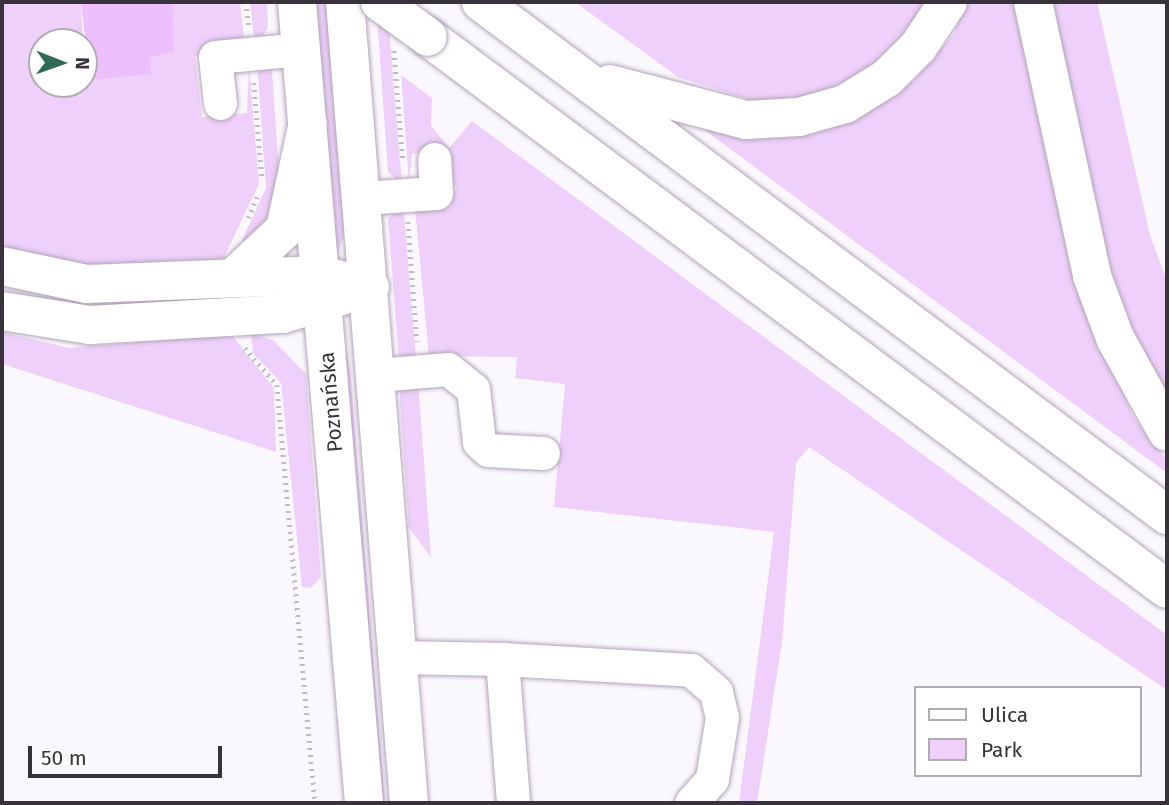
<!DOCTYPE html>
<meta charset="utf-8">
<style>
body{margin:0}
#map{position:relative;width:1169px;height:805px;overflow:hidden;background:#fbf8fd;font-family:"Fira Sans",sans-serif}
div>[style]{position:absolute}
.green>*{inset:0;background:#eed0fa}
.water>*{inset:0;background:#ecc0fd}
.path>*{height:4.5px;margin-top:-2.25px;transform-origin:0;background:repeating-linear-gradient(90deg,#bfbbc2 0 2px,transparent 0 7px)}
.roads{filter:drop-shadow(0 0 2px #b2a4b8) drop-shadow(0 0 2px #b2a4b8)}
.minor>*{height:33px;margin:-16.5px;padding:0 16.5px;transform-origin:16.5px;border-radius:16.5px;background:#fff}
.major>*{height:38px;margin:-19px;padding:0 19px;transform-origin:19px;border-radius:19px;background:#fff}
.highway>*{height:38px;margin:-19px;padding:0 19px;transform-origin:19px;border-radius:19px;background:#fff}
.bridges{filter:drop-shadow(0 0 2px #b2a4b8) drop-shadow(0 0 2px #b2a4b8)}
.highway-bridge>*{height:38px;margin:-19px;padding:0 19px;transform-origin:19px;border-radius:19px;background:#fff}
span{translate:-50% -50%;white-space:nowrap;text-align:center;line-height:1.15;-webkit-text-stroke:5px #fff;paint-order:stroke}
.street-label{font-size:21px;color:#38323b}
.frame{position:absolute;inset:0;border:4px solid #38323b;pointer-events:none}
.legend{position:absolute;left:914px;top:686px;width:228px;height:91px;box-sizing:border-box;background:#fff;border:2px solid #afadb1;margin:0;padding:9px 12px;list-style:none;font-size:21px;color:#38323b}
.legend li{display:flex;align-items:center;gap:14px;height:35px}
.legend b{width:35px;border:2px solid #afadb1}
.north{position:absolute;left:28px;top:28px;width:70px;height:70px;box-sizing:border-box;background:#fff;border:2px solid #afadb1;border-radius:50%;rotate:91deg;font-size:19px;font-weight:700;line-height:28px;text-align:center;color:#38323b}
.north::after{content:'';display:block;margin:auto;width:24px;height:32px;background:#2e6a54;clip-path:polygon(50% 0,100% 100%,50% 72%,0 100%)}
.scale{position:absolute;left:28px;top:746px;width:194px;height:32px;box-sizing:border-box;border:4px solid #38323b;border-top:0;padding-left:9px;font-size:21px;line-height:24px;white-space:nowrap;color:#38323b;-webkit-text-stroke:5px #fff;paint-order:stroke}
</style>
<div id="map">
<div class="green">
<div style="clip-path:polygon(2px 2px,81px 2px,83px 42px,42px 42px,42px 84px,84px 84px,84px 54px,85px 75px,159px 53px,173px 2px,240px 2px,245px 47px,195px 56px,202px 117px,247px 113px,249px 63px,259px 184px,220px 266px,80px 269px,2px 253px)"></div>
<div style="clip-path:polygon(250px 2px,267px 2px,268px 28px,255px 47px)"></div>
<div style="clip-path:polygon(312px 2px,328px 2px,346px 230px,336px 258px)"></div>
<div style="clip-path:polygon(376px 2px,387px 2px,402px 185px,388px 172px)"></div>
<div style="clip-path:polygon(575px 2px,931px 2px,905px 42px,857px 77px,809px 96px,757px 102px,678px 77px)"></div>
<div style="clip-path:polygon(965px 2px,1013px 2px,1091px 318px,1134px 418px,1167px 460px,1167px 473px,702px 128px,871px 108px,913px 81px,954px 34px)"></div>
<div style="clip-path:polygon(1053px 2px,1097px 2px,1150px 235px,1167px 281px,1167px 404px,1142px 361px,1099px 241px)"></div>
<div style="clip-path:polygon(257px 63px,272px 70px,280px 189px,278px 204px,244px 258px,243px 238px,266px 188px)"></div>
<div style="clip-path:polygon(401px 75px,432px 98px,431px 125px,449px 148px,472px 121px,1167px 635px,1167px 690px,809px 447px,796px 463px,782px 642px,757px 803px,739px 803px,774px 532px,554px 507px,565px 384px,515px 378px,517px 357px,429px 356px,415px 209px,450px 207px,456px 188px,435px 150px,412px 154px,409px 183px)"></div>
<div style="clip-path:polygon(403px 202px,416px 359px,399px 361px,388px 219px)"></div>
<div style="clip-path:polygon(2px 332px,69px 348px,231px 334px,274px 388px,276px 452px,2px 364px)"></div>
<div style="clip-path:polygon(251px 333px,273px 340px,306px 374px,321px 577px,311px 588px,302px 587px,281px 383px,253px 353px)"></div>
<div style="clip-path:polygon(345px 348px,350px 367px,385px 803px,376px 803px)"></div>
<div style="clip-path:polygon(418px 381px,431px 557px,409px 528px,400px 402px,400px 389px)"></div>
</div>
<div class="water">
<div style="clip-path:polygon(81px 2px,173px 2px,174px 52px,150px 57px,151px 74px,90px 80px)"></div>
</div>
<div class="path">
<div style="left:246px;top:2px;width:23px;rotate:83deg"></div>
<div style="left:394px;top:51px;width:110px;rotate:85.3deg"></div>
<div style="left:254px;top:83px;width:96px;rotate:85.2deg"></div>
<div style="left:248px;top:218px;width:23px;rotate:-67deg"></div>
<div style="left:408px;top:222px;width:120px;rotate:85.7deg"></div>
<div style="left:245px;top:348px;width:49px;rotate:49.1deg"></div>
<div style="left:277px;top:385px;width:420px;rotate:84.8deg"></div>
</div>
<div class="roads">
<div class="minor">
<div style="left:220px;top:103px;width:46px;rotate:-96.2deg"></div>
<div style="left:215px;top:57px;width:86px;rotate:-5.3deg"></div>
<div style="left:362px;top:198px;width:74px;rotate:-3.9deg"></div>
<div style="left:436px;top:193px;width:34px;rotate:-93deg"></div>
<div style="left:377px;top:375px;width:71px;rotate:-4.8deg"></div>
<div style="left:448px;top:369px;width:32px;rotate:39deg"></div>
<div style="left:473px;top:389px;width:53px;rotate:83.5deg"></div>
<div style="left:479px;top:442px;width:12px;rotate:42deg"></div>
<div style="left:488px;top:450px;width:55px;rotate:3.1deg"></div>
<div style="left:399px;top:657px;width:103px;rotate:1.1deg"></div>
<div style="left:502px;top:659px;width:144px;rotate:85.6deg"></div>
<div style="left:502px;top:659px;width:189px;rotate:3.3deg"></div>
<div style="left:691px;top:670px;width:33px;rotate:41deg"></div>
<div style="left:716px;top:692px;width:26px;rotate:77deg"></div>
<div style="left:722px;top:717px;width:63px;rotate:99.2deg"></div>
<div style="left:712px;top:779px;width:32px;rotate:131deg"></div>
</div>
<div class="major">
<div style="left:297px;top:2px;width:804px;rotate:85.22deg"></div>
<div style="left:345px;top:2px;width:804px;rotate:85.43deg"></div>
</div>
<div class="highway">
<div style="left:481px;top:2px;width:857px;rotate:36.79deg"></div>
<div style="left:1033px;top:2px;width:280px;rotate:77.8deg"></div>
<div style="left:1092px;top:276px;width:66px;rotate:69.6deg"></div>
<div style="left:1115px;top:338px;width:107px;rotate:61deg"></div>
<div style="left:428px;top:37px;width:922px;rotate:36.76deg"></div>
<div style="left:610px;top:84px;width:141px;rotate:14.8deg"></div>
<div style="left:746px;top:120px;width:53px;rotate:-3.2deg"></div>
<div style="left:799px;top:117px;width:48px;rotate:-15.8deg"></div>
<div style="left:845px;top:104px;width:49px;rotate:-31.8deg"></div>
<div style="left:887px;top:78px;width:44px;rotate:-45deg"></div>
<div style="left:918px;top:47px;width:54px;rotate:-56.3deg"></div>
<div style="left:2px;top:266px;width:87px;rotate:12deg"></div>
<div style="left:87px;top:284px;width:233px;rotate:-2.2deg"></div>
<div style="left:320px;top:275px;width:51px;rotate:13.5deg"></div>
<div style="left:233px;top:278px;width:71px;rotate:-43.3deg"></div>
<div style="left:285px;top:229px;width:108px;rotate:-77.8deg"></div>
<div style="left:2px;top:311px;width:89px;rotate:9deg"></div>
<div style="left:90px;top:325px;width:193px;rotate:-3.3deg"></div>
<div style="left:283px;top:314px;width:91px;rotate:-17.2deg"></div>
</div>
</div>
<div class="bridges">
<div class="highway-bridge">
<div style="left:380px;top:2px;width:59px;rotate:36.1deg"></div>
</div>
</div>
<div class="street-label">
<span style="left:331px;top:402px;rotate:-95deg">Poznańska</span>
</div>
<div class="frame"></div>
<ul class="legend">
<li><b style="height:9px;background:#fff"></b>Ulica</li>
<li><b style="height:19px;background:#eed0fa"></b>Park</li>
</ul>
<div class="north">N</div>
<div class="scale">50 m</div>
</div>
